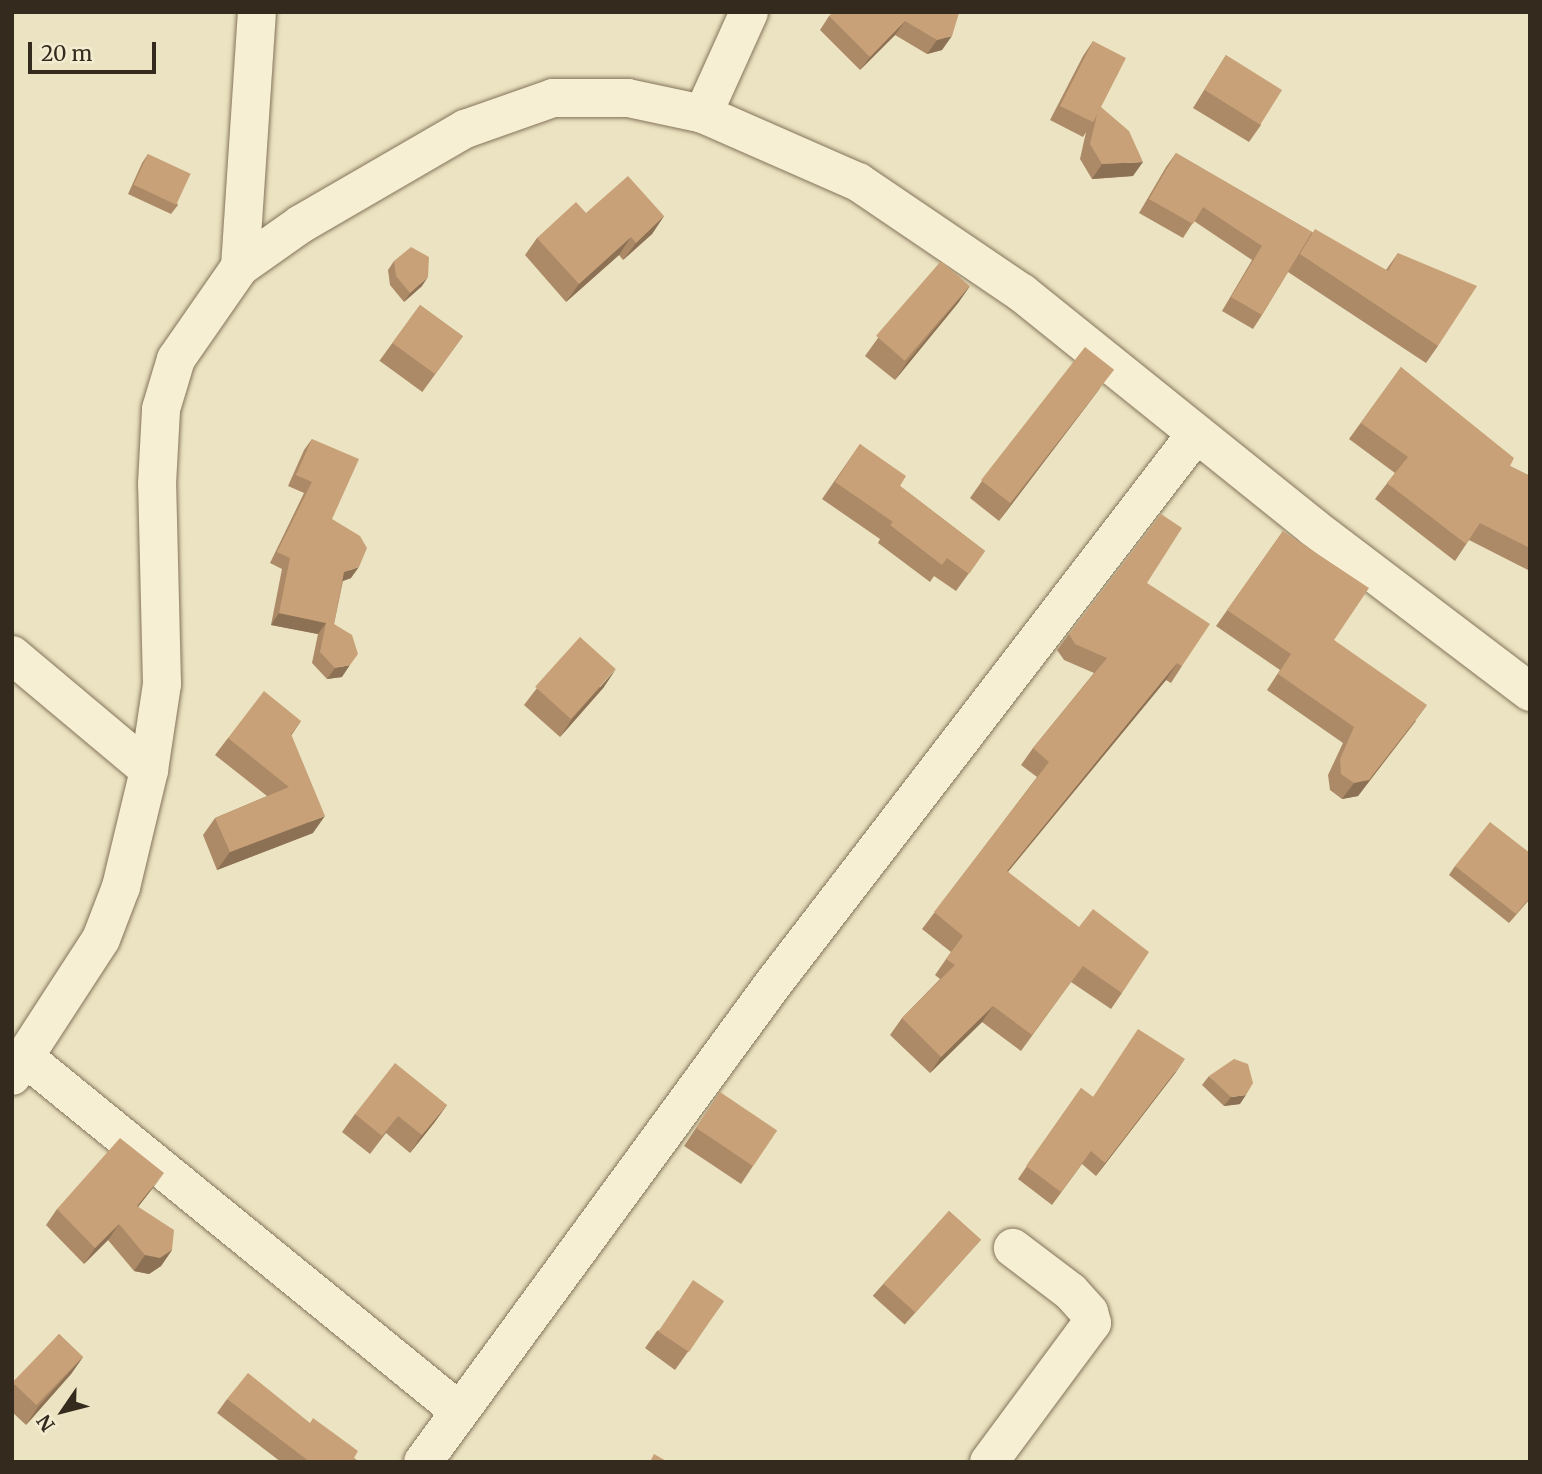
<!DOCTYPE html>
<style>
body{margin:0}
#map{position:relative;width:1542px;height:1474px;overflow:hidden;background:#ebe3c1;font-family:Merriweather,serif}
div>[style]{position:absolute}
.roads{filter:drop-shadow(0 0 2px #84745a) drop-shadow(0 0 2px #84745a)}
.minor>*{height:38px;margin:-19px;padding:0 19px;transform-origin:19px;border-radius:19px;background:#f7efd4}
.wall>*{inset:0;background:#ac8a67;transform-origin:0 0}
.shaded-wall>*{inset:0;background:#8c7154}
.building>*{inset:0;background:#c8a178;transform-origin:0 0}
span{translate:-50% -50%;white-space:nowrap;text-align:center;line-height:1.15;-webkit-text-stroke:6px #f3ecd0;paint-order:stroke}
.frame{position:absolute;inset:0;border:14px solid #342a1d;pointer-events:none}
.north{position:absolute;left:28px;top:1376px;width:70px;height:70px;-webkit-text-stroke:5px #f3ecd0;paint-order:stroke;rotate:235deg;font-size:19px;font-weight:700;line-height:28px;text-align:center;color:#342a1d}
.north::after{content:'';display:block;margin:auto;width:24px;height:32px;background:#342a1d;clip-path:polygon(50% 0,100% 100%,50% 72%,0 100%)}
.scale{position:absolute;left:28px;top:42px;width:128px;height:32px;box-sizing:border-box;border:4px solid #342a1d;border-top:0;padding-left:9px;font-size:21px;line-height:24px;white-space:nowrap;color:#342a1d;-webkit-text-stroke:5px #f3ecd0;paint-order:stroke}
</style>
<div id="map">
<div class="roads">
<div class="minor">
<div style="left:703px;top:114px;width:112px;rotate:-65.7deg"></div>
<div style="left:240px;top:267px;width:256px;rotate:-86.2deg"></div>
<div style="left:12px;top:655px;width:179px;rotate:40deg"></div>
<div style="left:27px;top:1059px;width:556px;rotate:39.16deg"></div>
<div style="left:12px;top:1076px;width:163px;rotate:-57deg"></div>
<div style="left:101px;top:939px;width:56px;rotate:-69deg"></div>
<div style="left:121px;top:887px;width:120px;rotate:-76.5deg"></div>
<div style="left:149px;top:770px;width:87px;rotate:-81.4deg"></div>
<div style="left:162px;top:684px;width:200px;rotate:-91.4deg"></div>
<div style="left:157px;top:484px;width:75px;rotate:-86.9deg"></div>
<div style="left:161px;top:409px;width:52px;rotate:-73.3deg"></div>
<div style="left:176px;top:359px;width:112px;rotate:-55.2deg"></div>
<div style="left:240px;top:267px;width:75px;rotate:-35.2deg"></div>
<div style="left:301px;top:224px;width:190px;rotate:-30.1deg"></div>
<div style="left:465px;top:129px;width:93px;rotate:-19.4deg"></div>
<div style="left:553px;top:98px;width:75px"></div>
<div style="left:628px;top:98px;width:77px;rotate:12deg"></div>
<div style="left:703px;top:114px;width:169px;rotate:23.7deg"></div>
<div style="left:858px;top:182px;width:198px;rotate:34.1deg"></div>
<div style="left:1022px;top:293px;width:373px;rotate:38.8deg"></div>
<div style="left:1313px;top:527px;width:273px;rotate:37.2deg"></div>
<div style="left:423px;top:1462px;width:592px;rotate:-53.79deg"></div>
<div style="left:773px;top:984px;width:694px;rotate:-52.44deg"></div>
<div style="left:989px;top:1462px;width:173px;rotate:-53.5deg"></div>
<div style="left:1092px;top:1323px;width:11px;rotate:-105deg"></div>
<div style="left:1089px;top:1312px;width:27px;rotate:-132deg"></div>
<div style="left:1071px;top:1292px;width:73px;rotate:-142.8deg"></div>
</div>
</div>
<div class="wall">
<div style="clip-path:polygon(958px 12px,942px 50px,927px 54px,895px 35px,860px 70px,820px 30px,829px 16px)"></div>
<div style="clip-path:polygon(1093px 41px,1101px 107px,1133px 176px,1092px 179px,1080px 159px,1086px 132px,1083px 137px,1050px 120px,1083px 56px)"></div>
<div style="clip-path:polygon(1226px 55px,1261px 125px,1249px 142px,1193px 108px)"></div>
<div style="clip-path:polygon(1176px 153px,1312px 232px,1386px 270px,1398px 253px,1438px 346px,1426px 363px,1288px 272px,1262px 315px,1253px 329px,1222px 311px,1252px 260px,1194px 221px,1183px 238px,1139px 213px,1166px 167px)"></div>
<div style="clip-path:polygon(148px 154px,178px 205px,171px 214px,128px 194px,142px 163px)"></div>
<div style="clip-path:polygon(586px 213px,664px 216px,652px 234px,623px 260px,619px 255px,566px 302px,525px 255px,537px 238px)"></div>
<div style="clip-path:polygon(394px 261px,422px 286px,404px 302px,390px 285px,388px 270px)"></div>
<div style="clip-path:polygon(970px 286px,958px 303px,895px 380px,865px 356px,878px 338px)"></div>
<div style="left:420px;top:305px;width:53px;height:69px;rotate:36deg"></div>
<div style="clip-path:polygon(1401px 367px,1510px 466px,1530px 476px,1530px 571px,1469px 540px,1455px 561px,1375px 499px,1395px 473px,1349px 439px)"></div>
<div style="clip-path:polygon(1101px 387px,999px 521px,970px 498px,982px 481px)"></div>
<div style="clip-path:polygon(312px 439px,332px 519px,351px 578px,343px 581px,334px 624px,342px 677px,327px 679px,312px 663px,318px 634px,271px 625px,282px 569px,270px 563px,304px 493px,288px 486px,304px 450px)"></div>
<div style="clip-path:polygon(860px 444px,900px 486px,985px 551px,956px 591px,934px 576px,930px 582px,878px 543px,880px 539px,822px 499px)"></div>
<div style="clip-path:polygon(1283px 531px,1334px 640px,1416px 721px,1358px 796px,1342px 799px,1330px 790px,1328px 775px,1343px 743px,1267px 690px,1280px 670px,1216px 626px)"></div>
<div style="clip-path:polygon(1147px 583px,1182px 666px,1171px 683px,1166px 680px,1008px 872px,1122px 993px,1111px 1009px,1071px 982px,1021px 1051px,982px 1022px,930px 1073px,890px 1035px,902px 1018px,940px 979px,935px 975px,951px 952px,922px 929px,1037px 777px,1021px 765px,1033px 748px,1094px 673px,1064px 660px,1057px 650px,1069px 634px)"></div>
<div style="clip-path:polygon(604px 687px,560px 737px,524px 705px,537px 688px)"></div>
<div style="clip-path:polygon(301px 721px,291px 736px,313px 833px,217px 870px,203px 835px,215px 818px,267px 796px,215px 755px,228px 738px)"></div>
<div style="clip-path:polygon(1455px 866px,1530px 899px,1509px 923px,1449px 875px)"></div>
<div style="clip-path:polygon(1176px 1072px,1096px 1176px,1082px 1164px,1052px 1205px,1018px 1179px,1081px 1088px,1093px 1097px)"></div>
<div style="clip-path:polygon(1209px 1076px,1240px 1104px,1224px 1106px,1202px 1085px)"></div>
<div style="clip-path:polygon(720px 1092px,753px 1166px,741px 1184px,684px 1146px)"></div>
<div style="clip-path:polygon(447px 1105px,434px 1123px,410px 1153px,386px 1133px,370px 1154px,342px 1132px,355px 1114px)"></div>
<div style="clip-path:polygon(152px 1189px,138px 1207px,172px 1250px,161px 1266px,149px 1274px,134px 1271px,108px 1240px,84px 1264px,46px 1225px,57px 1209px)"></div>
<div style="left:949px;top:1211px;width:43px;height:114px;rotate:42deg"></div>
<div style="clip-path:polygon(724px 1301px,675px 1370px,645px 1348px,657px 1331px)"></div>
<div style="clip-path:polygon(59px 1334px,83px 1357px,71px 1374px,26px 1425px,12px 1412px,12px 1387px)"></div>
<div style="clip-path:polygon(227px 1399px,354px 1458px,359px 1462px,281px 1462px,217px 1413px)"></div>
</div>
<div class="shaded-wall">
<div style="clip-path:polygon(905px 21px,895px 35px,860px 70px,870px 57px)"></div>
<div style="clip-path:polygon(952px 36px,942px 50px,927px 54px,937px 40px)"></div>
<div style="clip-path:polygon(1143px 162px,1133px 176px,1092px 179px,1102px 164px)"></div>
<div style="clip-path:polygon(664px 216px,652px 234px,623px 260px,636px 243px)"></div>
<div style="clip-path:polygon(631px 237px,619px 255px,566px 302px,579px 284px)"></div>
<div style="clip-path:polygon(428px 277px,422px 286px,404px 302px,410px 293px)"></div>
<div style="clip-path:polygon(970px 286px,958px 303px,895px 380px,907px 362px)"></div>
<div style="clip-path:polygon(1114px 370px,1101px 387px,999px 521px,1011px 504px)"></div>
<div style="clip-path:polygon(359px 567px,351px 578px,337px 583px,344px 572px)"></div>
<div style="clip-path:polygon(279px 613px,326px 623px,318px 634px,271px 625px)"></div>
<div style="clip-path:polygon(1177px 663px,1166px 680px,995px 887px,1007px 871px)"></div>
<div style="clip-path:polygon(350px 665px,342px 677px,327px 679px,335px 668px)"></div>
<div style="clip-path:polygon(616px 669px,604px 687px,560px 737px,572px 719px)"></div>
<div style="clip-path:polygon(1427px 705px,1358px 796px,1342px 799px,1354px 783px)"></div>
<div style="clip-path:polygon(325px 816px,313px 833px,217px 870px,230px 852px)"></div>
<div style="clip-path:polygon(993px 1006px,982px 1022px,930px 1073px,941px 1057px)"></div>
<div style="clip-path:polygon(1185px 1059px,1176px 1072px,1096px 1176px,1105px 1163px)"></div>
<div style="clip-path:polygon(1246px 1095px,1240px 1104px,1224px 1106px,1231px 1097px)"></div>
<div style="clip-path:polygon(447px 1105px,434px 1123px,410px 1153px,422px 1135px)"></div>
<div style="clip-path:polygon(164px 1173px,152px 1189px,126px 1222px,137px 1206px)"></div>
<div style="clip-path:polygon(119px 1224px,108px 1240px,84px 1264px,95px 1248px)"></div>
<div style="clip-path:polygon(172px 1250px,161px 1266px,149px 1274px,134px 1271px,145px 1255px)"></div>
<div style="clip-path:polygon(83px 1357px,71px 1374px,26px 1425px,38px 1407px)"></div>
</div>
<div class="building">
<div style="clip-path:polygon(833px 12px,958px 12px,959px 13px,952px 36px,937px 40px,905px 21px,870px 57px,829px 16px)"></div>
<div style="clip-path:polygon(1093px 41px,1126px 58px,1101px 107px,1129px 131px,1143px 162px,1102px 164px,1090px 144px,1097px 115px,1093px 122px,1060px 106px)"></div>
<div style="left:1226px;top:55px;width:66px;height:41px;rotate:32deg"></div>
<div style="clip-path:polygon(1176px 153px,1312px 232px,1262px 315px,1231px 297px,1262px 246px,1203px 207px,1193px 224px,1149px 199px)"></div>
<div style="left:148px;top:154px;width:47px;height:34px;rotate:25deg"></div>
<div style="clip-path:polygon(628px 176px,664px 216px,636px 243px,631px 237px,579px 284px,537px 238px,576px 202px,586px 213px)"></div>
<div style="clip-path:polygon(1315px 229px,1388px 271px,1398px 253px,1477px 286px,1438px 346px,1300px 254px)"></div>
<div style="clip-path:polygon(411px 247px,429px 257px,428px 277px,410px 293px,396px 276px,394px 261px)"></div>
<div style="left:941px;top:261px;width:38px;height:99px;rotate:41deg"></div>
<div style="left:420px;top:305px;width:53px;height:47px;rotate:36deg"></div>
<div style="left:1085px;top:347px;width:37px;height:169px;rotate:38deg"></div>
<div style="clip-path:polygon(1401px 367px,1514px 458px,1510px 466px,1530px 476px,1530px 548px,1480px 523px,1466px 544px,1387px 483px,1408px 457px,1361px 423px)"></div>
<div style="clip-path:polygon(312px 439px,359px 459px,332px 519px,360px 536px,367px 548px,359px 567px,344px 572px,334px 624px,352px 635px,358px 654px,350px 665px,335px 668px,320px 652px,326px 623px,279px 613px,290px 558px,277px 552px,312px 482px,296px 475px)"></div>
<div style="clip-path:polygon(860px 444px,906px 476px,900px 486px,985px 551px,969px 574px,947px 558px,942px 565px,890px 525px,893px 522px,835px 482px)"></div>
<div style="clip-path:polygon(1161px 514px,1182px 528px,1147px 583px,1210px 624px,1182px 666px,1177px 663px,1007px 871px,1079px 927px,1093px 909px,1149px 952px,1122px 993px,1083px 966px,1032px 1035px,993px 1006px,941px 1057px,902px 1018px,955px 965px,946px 959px,963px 936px,934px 912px,1049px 762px,1033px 748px,1107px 658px,1075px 644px,1069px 634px)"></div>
<div style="clip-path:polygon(1283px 531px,1369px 588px,1334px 640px,1427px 705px,1369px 780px,1354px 783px,1341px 774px,1340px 759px,1354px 727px,1278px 674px,1291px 654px,1227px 610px)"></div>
<div style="left:580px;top:637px;width:48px;height:67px;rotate:42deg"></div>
<div style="clip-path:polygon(264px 691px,301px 721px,291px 734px,325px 816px,230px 852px,215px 818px,289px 787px,228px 738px)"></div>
<div style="clip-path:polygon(1490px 822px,1530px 853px,1530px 897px,1516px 914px,1455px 866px)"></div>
<div style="clip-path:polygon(1138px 1029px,1185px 1059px,1105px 1163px,1091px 1151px,1061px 1192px,1026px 1166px,1081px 1088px,1093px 1097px)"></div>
<div style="clip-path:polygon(1234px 1059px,1248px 1064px,1253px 1083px,1246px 1095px,1231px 1097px,1209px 1076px)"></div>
<div style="clip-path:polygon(395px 1063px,447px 1105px,422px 1135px,398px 1116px,382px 1136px,355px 1114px)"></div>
<div style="left:720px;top:1092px;width:69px;height:43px;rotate:34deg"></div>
<div style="clip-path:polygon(120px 1138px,164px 1173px,137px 1206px,174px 1230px,172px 1250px,160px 1258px,145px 1255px,119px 1224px,95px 1248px,57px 1209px)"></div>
<div style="left:949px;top:1211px;width:43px;height:98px;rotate:42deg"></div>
<div style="left:693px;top:1280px;width:37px;height:62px;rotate:34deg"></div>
<div style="left:59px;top:1334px;width:33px;height:67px;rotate:44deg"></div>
<div style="clip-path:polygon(248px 1373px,310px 1423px,313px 1418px,358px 1451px,354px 1458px,359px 1462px,310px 1462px,227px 1399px)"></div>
<div style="clip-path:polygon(654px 1454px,668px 1462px,650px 1462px)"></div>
</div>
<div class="frame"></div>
<div class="north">N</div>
<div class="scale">20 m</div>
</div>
